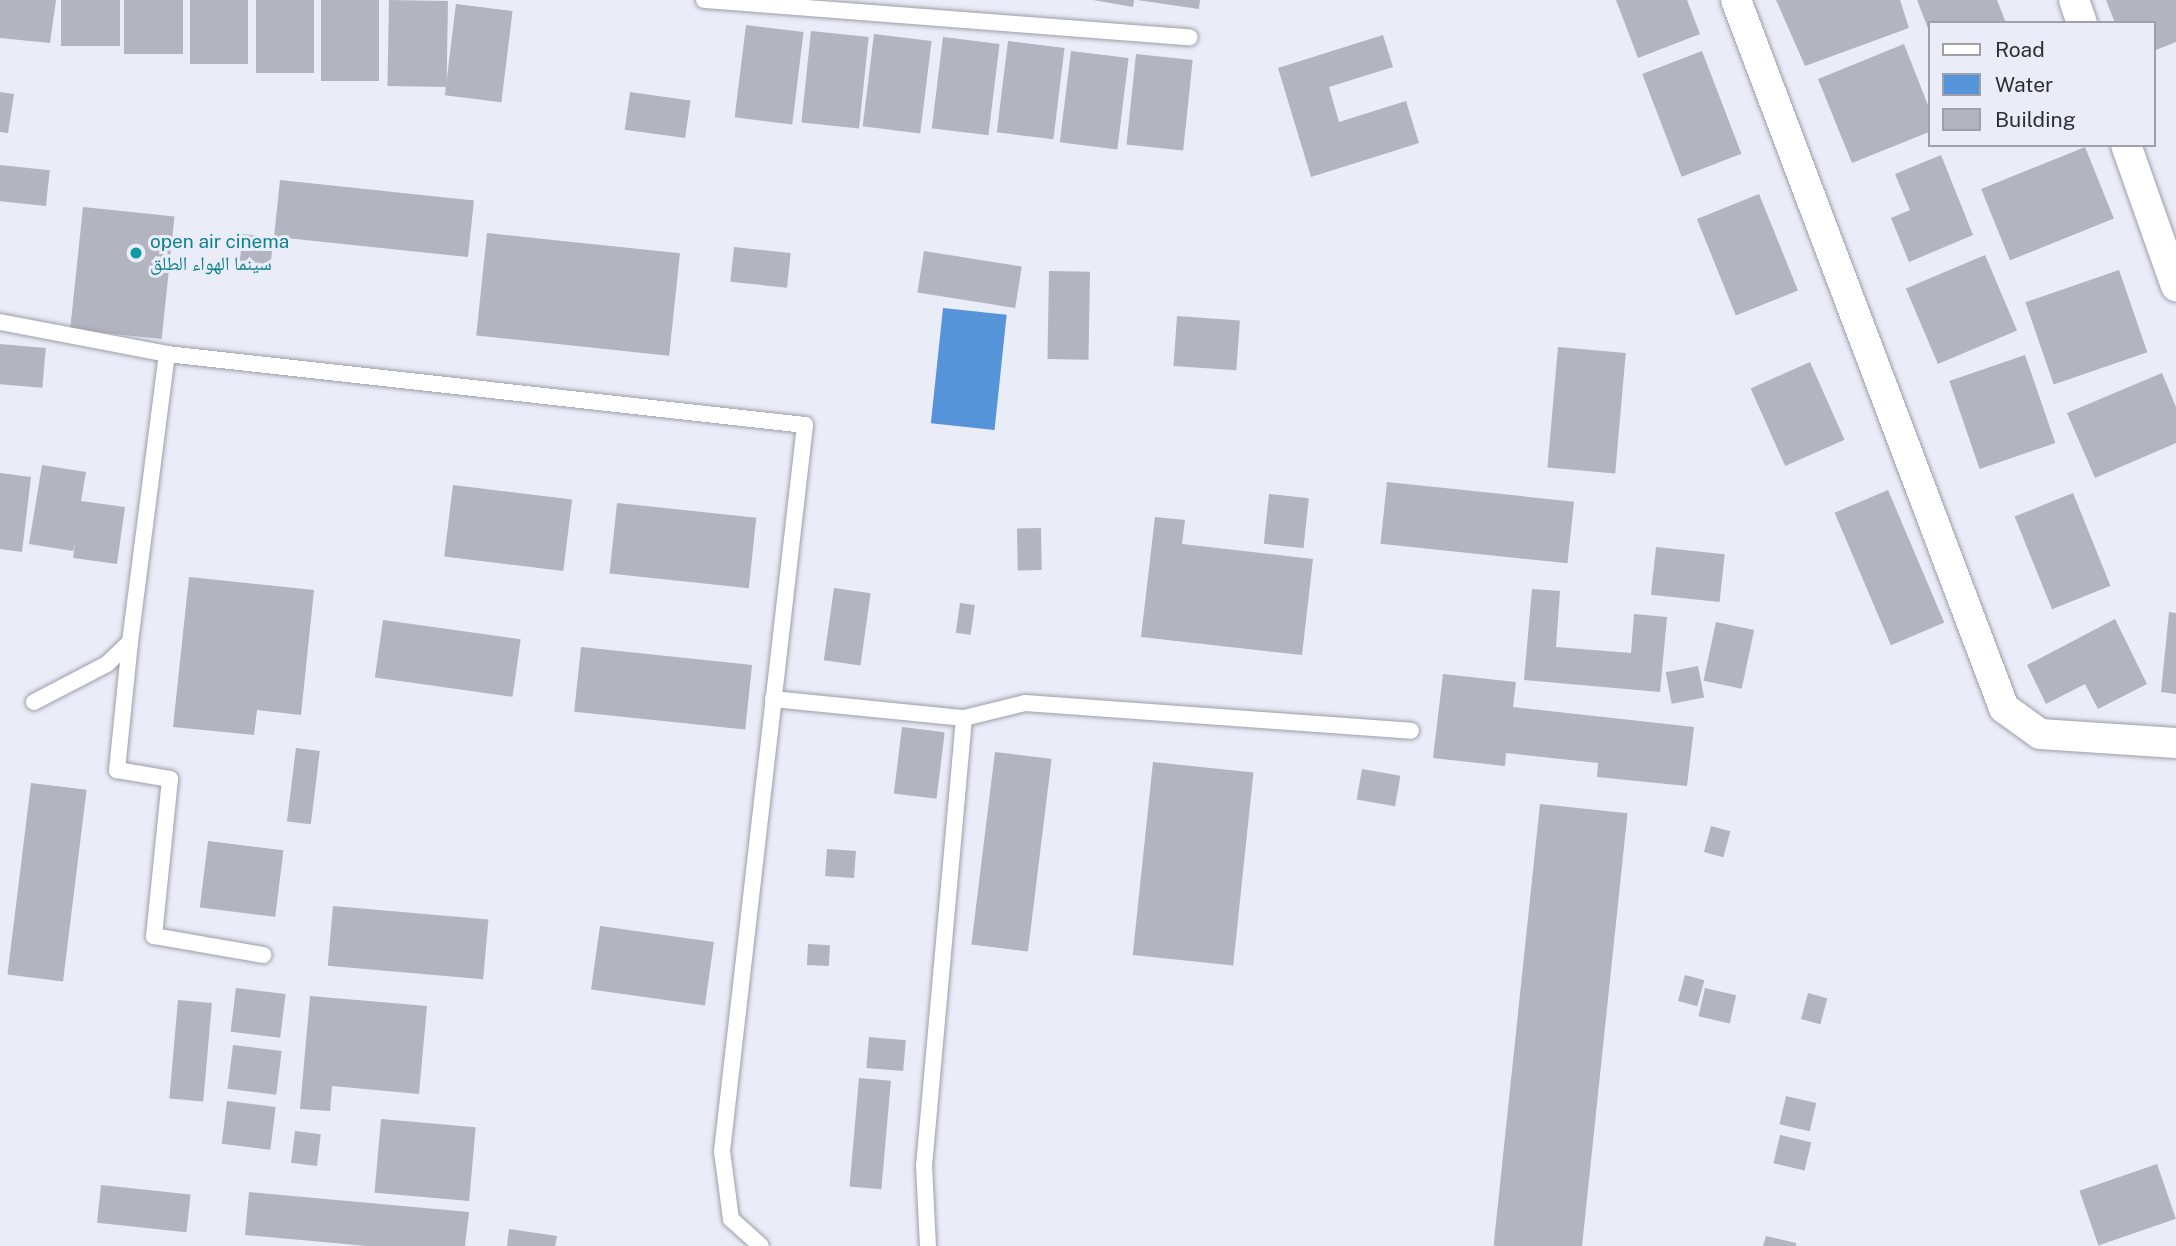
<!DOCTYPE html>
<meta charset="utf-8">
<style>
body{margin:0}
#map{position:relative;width:2176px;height:1246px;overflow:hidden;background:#eaecf8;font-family:"Public Sans","Noto Naskh Arabic",sans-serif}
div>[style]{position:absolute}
.water>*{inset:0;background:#5694da;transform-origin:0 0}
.building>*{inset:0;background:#b2b4c0;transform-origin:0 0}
.roads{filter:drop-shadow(0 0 2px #9c9eaa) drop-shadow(0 0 2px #9c9eaa)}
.service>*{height:16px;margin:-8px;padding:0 8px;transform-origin:8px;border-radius:8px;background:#fff}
.minor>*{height:30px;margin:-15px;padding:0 15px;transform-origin:15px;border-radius:15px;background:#fff}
.dots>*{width:19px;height:19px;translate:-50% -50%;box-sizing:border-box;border:4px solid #eaecf8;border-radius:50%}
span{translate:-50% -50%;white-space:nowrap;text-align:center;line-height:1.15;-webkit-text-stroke:6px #eaecf8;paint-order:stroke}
.culture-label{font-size:19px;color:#0d838f}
.left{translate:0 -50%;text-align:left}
.legend{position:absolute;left:1928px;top:21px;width:228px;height:126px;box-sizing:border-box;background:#eaecf8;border:2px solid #9fa0a9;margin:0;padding:9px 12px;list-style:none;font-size:21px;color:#2e2f33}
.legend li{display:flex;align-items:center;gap:14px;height:35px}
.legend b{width:35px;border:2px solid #9fa0a9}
</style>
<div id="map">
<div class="water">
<div style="left:943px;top:308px;width:64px;height:116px;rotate:6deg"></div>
</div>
<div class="building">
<div style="clip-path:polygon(0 0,56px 0,50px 43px,0 38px)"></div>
<div style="left:61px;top:0;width:59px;height:46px"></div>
<div style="left:124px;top:0;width:59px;height:54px"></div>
<div style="left:190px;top:0;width:58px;height:64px"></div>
<div style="left:256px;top:0;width:58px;height:73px"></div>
<div style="left:321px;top:0;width:58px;height:81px"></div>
<div style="left:389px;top:0;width:59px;height:86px;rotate:1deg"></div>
<div style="clip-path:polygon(1093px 0,1134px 0,1133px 7px)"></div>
<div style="clip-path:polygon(1137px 0,1200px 0,1199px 9px)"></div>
<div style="clip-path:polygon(1616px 0,1687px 0,1700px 34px,1638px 58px)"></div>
<div style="clip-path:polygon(1776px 0,1900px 0,1909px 28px,1805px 66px)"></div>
<div style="clip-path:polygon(1917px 0,1997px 0,2006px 23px,1929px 23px,1929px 31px)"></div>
<div style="clip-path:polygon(2106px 0,2176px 0,2176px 42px,2153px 51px,2153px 23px,2115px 23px)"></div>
<div style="left:456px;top:4px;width:57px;height:92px;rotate:7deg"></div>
<div style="left:746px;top:25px;width:58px;height:93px;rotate:7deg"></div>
<div style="left:811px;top:31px;width:58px;height:92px;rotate:6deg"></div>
<div style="left:874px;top:34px;width:58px;height:93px;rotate:7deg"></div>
<div style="clip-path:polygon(1383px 35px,1393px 67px,1329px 87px,1339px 122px,1406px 101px,1419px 143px,1311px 177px,1278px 68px)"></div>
<div style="left:943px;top:37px;width:57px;height:92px;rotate:7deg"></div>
<div style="left:1008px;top:41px;width:57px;height:92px;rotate:7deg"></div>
<div style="clip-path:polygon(1904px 44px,1929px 108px,1929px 132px,1852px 163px,1818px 79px)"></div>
<div style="left:1071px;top:51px;width:58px;height:92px;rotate:7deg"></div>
<div style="left:1702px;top:51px;width:110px;height:64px;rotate:69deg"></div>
<div style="left:1136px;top:54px;width:57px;height:91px;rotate:6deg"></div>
<div style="clip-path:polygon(0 92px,14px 94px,8px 133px,0 132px)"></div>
<div style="left:630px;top:92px;width:61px;height:38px;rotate:8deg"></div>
<div style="left:2085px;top:147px;width:77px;height:112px;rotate:68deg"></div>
<div style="clip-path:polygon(1941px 155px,1973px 235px,1909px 262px,1891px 218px,1910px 210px,1895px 174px)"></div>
<div style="left:0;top:165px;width:50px;height:36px;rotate:6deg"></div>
<div style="left:280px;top:180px;width:195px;height:57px;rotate:6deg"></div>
<div style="left:1759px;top:194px;width:104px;height:67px;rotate:68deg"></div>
<div style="left:83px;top:207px;width:92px;height:123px;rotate:6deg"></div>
<div style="left:487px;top:233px;width:194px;height:103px;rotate:6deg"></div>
<div style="left:243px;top:234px;width:31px;height:27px;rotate:7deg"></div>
<div style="left:734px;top:247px;width:57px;height:35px;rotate:6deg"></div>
<div style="left:924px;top:251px;width:99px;height:42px;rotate:9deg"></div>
<div style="left:1985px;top:255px;width:82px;height:86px;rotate:67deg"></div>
<div style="left:2119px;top:270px;width:87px;height:99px;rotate:71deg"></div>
<div style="left:1049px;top:271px;width:41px;height:88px;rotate:1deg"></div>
<div style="left:1177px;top:316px;width:63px;height:50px;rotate:4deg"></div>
<div style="left:0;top:344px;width:46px;height:40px;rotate:5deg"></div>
<div style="left:1558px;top:347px;width:68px;height:121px;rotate:5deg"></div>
<div style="left:2025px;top:355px;width:93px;height:80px;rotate:71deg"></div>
<div style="left:1810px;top:362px;width:85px;height:65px;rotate:66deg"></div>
<div style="clip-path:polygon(2162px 373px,2176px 407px,2176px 443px,2095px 478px,2067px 413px)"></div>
<div style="clip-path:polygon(42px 465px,86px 472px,81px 501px,125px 507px,117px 564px,73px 558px,75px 543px,73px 551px,29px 544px)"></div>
<div style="clip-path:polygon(0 473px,31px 477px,22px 552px,0 549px)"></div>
<div style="left:1387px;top:482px;width:188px;height:62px;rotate:6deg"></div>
<div style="left:453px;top:485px;width:120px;height:72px;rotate:7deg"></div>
<div style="left:1888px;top:490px;width:144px;height:58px;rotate:67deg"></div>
<div style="left:2073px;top:493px;width:100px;height:63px;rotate:68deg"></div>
<div style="left:1269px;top:494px;width:40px;height:50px;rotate:6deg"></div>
<div style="left:617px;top:503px;width:140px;height:71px;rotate:6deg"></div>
<div style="clip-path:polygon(1155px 517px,1185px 520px,1182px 544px,1313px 559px,1302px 655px,1141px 637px)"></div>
<div style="left:1041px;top:528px;width:42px;height:24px;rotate:89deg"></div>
<div style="left:1656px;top:547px;width:69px;height:48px;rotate:6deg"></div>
<div style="clip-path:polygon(189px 577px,314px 590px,301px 715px,257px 710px,254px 735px,173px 727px)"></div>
<div style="left:834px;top:588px;width:37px;height:73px;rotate:8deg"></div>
<div style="clip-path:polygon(1532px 589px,1560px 591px,1556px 647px,1631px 653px,1634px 614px,1667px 617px,1660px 692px,1524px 680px)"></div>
<div style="left:960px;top:603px;width:15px;height:30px;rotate:8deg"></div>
<div style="clip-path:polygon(2169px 612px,2176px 613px,2176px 694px,2161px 692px)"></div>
<div style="clip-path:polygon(2115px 619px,2147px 684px,2098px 709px,2085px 684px,2046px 704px,2027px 665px)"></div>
<div style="left:383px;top:620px;width:139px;height:58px;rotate:8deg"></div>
<div style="left:1716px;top:622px;width:39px;height:60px;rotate:12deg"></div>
<div style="left:581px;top:647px;width:172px;height:65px;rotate:6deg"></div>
<div style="left:1698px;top:666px;width:32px;height:33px;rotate:79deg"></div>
<div style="clip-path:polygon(1443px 674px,1516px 682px,1513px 707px,1694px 727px,1687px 786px,1597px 777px,1598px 763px,1506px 753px,1505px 766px,1433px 758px)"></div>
<div style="left:902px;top:727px;width:43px;height:67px;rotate:7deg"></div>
<div style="left:296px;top:748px;width:24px;height:74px;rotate:7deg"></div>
<div style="left:995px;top:752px;width:57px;height:194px;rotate:7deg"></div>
<div style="left:1153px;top:762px;width:101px;height:194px;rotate:6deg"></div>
<div style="left:1362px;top:769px;width:39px;height:31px;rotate:10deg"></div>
<div style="left:31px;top:783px;width:56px;height:193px;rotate:7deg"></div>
<div style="left:1540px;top:804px;width:88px;height:444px;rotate:6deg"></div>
<div style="left:1711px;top:826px;width:20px;height:27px;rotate:15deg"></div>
<div style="left:208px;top:841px;width:76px;height:67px;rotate:7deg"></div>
<div style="left:827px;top:849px;width:29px;height:27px;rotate:4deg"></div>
<div style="left:333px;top:906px;width:156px;height:60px;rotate:5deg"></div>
<div style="left:600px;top:926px;width:115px;height:64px;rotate:8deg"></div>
<div style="left:808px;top:944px;width:22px;height:21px;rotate:3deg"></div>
<div style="left:1685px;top:975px;width:20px;height:27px;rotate:15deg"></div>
<div style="left:236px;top:988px;width:50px;height:44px;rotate:7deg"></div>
<div style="left:1705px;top:988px;width:32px;height:29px;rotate:13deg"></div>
<div style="left:1808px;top:993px;width:20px;height:27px;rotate:15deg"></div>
<div style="clip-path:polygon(310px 996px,427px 1006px,419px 1094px,332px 1086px,330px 1111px,300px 1109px)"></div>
<div style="left:178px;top:1000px;width:34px;height:99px;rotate:5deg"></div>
<div style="left:869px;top:1037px;width:37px;height:31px;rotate:5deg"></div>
<div style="left:233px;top:1045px;width:49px;height:44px;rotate:7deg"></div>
<div style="left:859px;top:1078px;width:32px;height:109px;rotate:5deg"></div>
<div style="left:1786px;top:1096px;width:31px;height:29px;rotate:13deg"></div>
<div style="left:227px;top:1101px;width:49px;height:43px;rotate:7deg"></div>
<div style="left:381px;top:1119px;width:95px;height:74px;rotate:5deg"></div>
<div style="left:295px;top:1131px;width:26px;height:32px;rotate:7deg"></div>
<div style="left:1780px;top:1135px;width:32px;height:29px;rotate:13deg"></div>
<div style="left:2157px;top:1164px;width:58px;height:82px;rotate:71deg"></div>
<div style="left:101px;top:1185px;width:90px;height:38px;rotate:6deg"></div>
<div style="clip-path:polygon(249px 1192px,469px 1212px,465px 1246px,367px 1246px,245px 1235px)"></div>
<div style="clip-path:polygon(509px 1229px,557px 1236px,555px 1246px,507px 1246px)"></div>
<div style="clip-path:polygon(1766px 1236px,1796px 1243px,1796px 1246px,1763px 1246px)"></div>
</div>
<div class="roads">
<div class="service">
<div style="left:704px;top:0;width:487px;rotate:4.4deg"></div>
<div style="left:0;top:322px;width:170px;rotate:10.8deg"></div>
<div style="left:167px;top:354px;width:642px;rotate:6.35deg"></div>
<div style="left:805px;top:425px;width:731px;rotate:96.52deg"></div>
<div style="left:722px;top:1151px;width:69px;rotate:82.5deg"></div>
<div style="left:731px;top:1219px;width:40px;rotate:42deg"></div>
<div style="left:130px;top:642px;width:129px;rotate:95.8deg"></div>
<div style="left:117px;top:770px;width:54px;rotate:9.6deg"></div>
<div style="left:170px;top:779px;width:158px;rotate:95.8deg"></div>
<div style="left:154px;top:936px;width:111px;rotate:9.9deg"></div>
<div style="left:773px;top:699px;width:192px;rotate:5.7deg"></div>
<div style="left:964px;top:718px;width:449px;rotate:95.1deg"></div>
<div style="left:924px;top:1165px;width:81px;rotate:87.2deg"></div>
<div style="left:34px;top:702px;width:82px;rotate:-27.5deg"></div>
<div style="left:107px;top:664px;width:32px;rotate:-44deg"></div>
<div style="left:130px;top:642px;width:290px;rotate:-82.7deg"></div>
<div style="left:964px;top:718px;width:63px;rotate:-13.8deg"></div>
<div style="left:1025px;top:703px;width:387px;rotate:4.1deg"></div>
</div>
<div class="minor">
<div style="left:1736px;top:0;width:757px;rotate:69.27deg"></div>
<div style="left:2004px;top:708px;width:44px;rotate:35.8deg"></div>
<div style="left:2040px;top:734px;width:136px;rotate:3.8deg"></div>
<div style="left:2074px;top:0;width:24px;rotate:71deg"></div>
<div style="left:2126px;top:145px;width:150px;rotate:70.5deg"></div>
</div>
</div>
<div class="dots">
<div style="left:136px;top:253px;background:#0f9aa8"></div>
</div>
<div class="culture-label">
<span class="left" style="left:150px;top:253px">open air cinema<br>سينما الهواء الطلق</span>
</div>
<ul class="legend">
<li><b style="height:9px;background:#fff"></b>Road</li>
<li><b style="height:19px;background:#5694da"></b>Water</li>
<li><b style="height:19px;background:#b2b4c0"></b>Building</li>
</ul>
</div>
